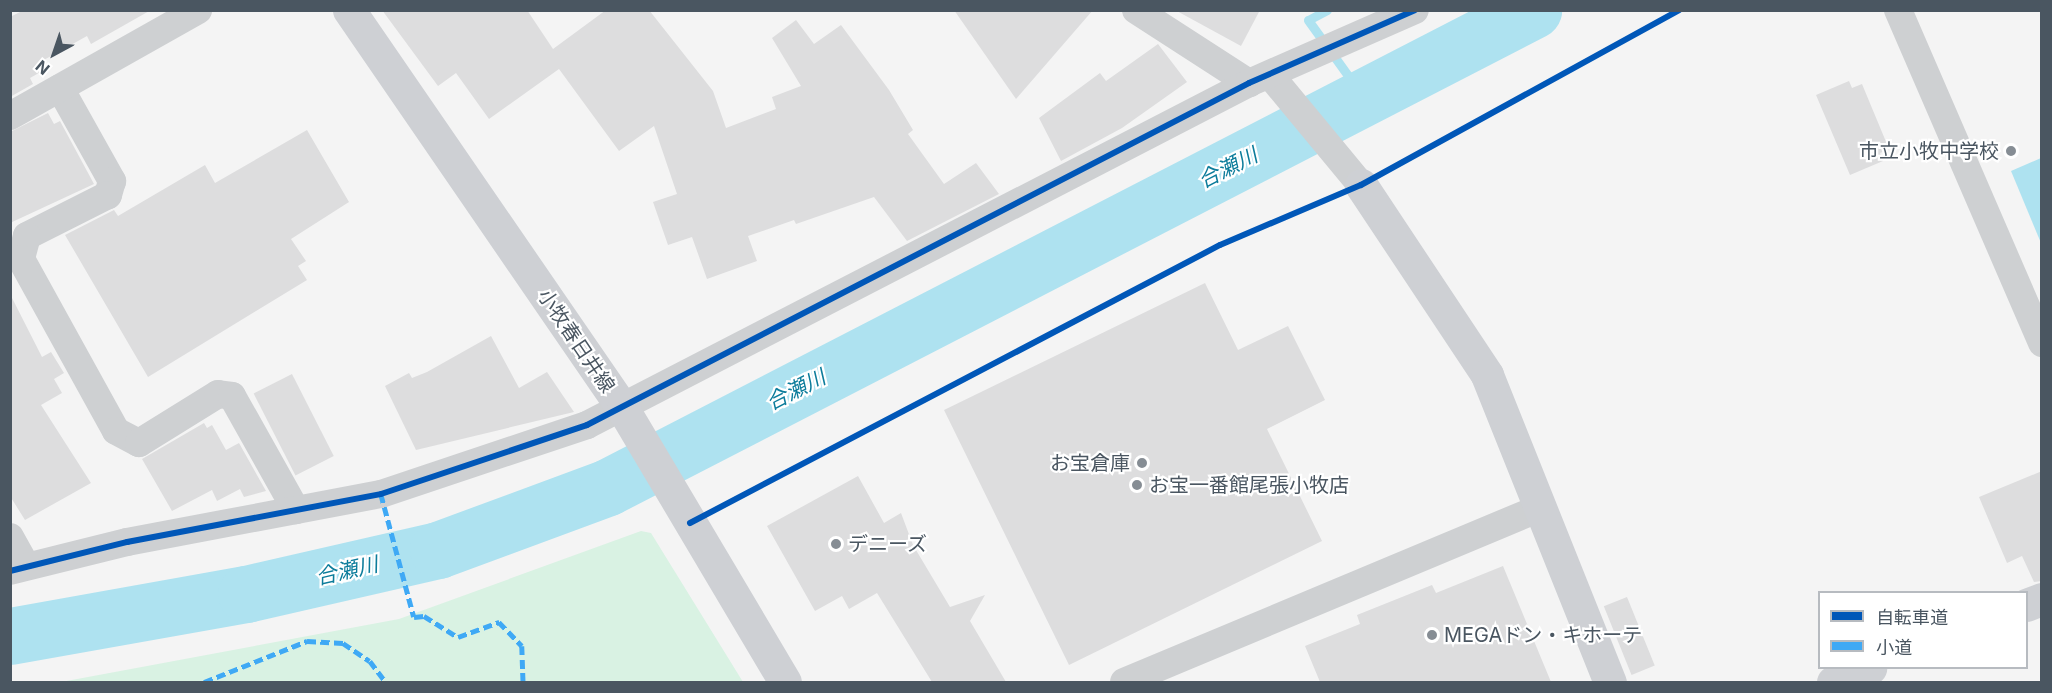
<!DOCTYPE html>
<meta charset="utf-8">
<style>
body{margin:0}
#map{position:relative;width:2052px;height:693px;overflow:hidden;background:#f4f4f4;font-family:Inter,"Noto Sans JP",sans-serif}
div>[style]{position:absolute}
.green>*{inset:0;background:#d9f2e3}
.water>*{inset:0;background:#aee2f0}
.stream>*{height:9px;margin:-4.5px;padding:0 4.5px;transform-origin:4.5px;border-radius:4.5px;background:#aee2f0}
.river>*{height:57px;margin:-28.5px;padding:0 28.5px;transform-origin:28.5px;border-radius:28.5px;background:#aee2f0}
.building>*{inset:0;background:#ddddde;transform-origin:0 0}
.street>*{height:28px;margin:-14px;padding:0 14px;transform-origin:14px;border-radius:14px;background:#ced0d2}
.secondary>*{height:33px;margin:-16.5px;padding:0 16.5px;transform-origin:16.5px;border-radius:16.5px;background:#ced0d4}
.quiet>*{height:4.5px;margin-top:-2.25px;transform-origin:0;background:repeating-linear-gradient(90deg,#3fa9f5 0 9px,transparent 0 13.5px)}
.cycleway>*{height:6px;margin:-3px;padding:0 3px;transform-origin:3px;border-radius:3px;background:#0057b8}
.dots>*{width:16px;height:16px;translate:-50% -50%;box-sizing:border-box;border:3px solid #fff;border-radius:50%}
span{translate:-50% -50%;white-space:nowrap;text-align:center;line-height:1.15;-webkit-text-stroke:4.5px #fff;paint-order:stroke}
.poi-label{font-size:20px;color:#4a5661}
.right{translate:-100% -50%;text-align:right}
.left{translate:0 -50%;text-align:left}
.street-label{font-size:20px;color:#4a5661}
.water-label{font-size:21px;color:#0c7c9b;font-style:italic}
.frame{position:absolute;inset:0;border:12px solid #4a5661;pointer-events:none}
.legend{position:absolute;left:1818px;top:591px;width:210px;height:78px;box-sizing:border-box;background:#fff;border:2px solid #b7bbc0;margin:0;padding:8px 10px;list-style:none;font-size:18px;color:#4a5661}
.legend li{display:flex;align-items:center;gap:12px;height:30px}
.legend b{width:30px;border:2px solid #b7bbc0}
.north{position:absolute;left:24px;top:24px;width:60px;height:60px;-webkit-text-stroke:4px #fff;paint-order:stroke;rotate:220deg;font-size:16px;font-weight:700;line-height:24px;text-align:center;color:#4a5661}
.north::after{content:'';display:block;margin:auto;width:21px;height:27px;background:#4a5661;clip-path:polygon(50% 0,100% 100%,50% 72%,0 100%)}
</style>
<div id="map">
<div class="green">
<div style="clip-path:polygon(641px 531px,651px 533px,743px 682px,61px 682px,399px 619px)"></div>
</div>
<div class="water">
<div style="clip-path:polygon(2041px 158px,2041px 243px,2011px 171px)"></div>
</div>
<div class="stream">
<div style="left:1327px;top:10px;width:21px;rotate:152deg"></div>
<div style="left:1308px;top:20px;width:96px;rotate:54.3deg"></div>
</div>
<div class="river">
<div style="left:10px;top:636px;width:240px;rotate:-10.1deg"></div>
<div style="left:246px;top:594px;width:197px;rotate:-12.9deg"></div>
<div style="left:438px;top:550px;width:181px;rotate:-20.3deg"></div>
<div style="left:608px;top:487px;width:1041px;rotate:-27.28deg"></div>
</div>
<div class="building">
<div style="clip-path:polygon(24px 10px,151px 10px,91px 44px,87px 36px,42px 61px,46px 69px,30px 78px,33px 84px,10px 97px,10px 17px)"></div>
<div style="clip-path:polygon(382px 10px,527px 10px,553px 49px,606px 10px,649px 10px,713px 91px,726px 128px,776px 109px,772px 97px,801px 86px,772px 38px,796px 20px,814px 44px,841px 25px,889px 90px,913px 130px,908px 134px,944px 184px,976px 163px,999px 194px,907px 241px,874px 197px,796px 224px,794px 220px,748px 236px,757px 261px,707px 279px,692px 237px,668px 245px,653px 202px,677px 194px,654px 126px,619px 151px,559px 69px,489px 119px,456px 73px,438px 86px)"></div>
<div style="clip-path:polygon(954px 10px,1093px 10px,1016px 99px)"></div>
<div style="clip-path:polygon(1175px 10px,1260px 10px,1241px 46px)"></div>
<div style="clip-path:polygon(1158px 44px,1187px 82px,1122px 128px,1061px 161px,1039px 118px,1100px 73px,1106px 81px)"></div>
<div style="clip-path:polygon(1849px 81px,1852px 88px,1862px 84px,1889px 149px,1880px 153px,1883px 161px,1850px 175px,1816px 95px)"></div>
<div style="clip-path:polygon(48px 113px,54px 124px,60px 121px,94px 184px,10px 223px,10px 132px)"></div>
<div style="clip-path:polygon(307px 130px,349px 202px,291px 239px,306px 261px,298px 266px,307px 280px,148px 377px,65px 235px,114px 210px,118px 216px,205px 165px,215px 183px)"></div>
<div style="clip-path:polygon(1205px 283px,1238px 350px,1288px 326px,1325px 400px,1267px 429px,1322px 541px,1069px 665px,944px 410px)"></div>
<div style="clip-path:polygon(10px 294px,42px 357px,51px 352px,64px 373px,54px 379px,62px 393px,41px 405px,91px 483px,25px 520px,10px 496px)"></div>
<div style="clip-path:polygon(491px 336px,519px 388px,547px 372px,574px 412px,416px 450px,385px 386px,409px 373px,412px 378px,427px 372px)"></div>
<div style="left:292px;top:374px;width:92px;height:43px;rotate:63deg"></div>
<div style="clip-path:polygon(204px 423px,207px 428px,212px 425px,226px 450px,239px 443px,266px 491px,244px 497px,240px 489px,217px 501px,212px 490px,172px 511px,142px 459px)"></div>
<div style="clip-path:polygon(2042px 471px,2042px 581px,2034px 582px,2022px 556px,2007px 563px,1979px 497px)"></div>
<div style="clip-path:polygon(858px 476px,884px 523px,901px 513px,913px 545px,950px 607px,985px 595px,970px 621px,1006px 682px,932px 682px,877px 593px,849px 609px,842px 596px,815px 611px,767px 526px)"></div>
<div style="clip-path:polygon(1503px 566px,1551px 682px,1320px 682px,1305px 646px,1360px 624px,1357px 615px,1432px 585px,1436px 593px)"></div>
<div style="left:1627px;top:597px;width:74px;height:25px;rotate:68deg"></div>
</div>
<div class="street">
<div style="left:1136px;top:10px;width:135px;rotate:32.9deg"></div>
<div style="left:1898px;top:10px;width:363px;rotate:66.6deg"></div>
<div style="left:1270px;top:75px;width:143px;rotate:50.4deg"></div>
<div style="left:60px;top:88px;width:107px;rotate:60.8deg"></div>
<div style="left:112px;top:181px;width:15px;rotate:106deg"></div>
<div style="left:108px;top:195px;width:91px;rotate:153.2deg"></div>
<div style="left:27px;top:236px;width:24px;rotate:105deg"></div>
<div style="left:21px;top:259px;width:196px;rotate:61.1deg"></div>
<div style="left:116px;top:431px;width:26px;rotate:28deg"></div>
<div style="left:139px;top:443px;width:93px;rotate:-31.8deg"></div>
<div style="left:218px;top:394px;width:14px;rotate:8deg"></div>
<div style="left:232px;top:396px;width:131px;rotate:60.7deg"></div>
<div style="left:10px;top:116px;width:216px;rotate:-29.4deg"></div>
<div style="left:10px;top:537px;width:33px;rotate:61deg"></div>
<div style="left:10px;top:571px;width:121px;rotate:-13.9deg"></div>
<div style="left:127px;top:542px;width:258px;rotate:-10.7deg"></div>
<div style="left:381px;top:494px;width:217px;rotate:-18.5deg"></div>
<div style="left:587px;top:425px;width:745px;rotate:-27.32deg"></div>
<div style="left:1249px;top:83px;width:181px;rotate:-23.7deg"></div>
<div style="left:1124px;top:682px;width:450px;rotate:-22.7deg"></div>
</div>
<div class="secondary">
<div style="left:349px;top:10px;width:484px;rotate:55.5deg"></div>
<div style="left:623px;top:409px;width:317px;rotate:59.3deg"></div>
<div style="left:1361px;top:185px;width:228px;rotate:56.4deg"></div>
<div style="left:1487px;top:375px;width:331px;rotate:68.2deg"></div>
<div style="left:2026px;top:605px;width:17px;rotate:-21deg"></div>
<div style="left:1833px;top:682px;width:40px;rotate:-21deg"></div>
</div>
<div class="quiet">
<div style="left:381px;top:494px;width:127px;rotate:75deg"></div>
<div style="left:414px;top:617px;width:10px;rotate:-6deg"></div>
<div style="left:424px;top:616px;width:40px;rotate:32deg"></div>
<div style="left:458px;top:637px;width:44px;rotate:-20.1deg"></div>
<div style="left:499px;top:622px;width:33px;rotate:46deg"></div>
<div style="left:522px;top:646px;width:36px;rotate:88deg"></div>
<div style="left:204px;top:682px;width:111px;rotate:-21.7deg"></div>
<div style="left:307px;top:641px;width:36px;rotate:3deg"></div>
<div style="left:343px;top:643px;width:32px;rotate:34deg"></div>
<div style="left:370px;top:661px;width:26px;rotate:53deg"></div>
</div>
<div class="cycleway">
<div style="left:690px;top:523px;width:598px;rotate:-27.68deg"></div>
<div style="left:1220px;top:245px;width:153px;rotate:-23.1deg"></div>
<div style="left:1361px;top:185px;width:363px;rotate:-28.8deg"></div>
<div style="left:10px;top:571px;width:121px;rotate:-13.9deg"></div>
<div style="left:127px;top:542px;width:258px;rotate:-10.7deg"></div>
<div style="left:381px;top:494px;width:217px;rotate:-18.5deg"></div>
<div style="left:587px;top:425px;width:745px;rotate:-27.32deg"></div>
<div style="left:1249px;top:83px;width:181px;rotate:-23.7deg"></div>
</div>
<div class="dots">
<div style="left:2011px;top:151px;background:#868d94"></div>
<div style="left:1142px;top:463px;background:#868d94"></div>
<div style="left:1137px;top:485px;background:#868d94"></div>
<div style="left:836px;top:544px;background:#868d94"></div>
<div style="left:1432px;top:635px;background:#868d94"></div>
</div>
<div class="poi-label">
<span class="right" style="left:1999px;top:151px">市立小牧中学校</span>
<span class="right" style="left:1130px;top:463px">お宝倉庫</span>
<span class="left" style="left:1149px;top:485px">お宝一番館尾張小牧店</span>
<span class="left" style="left:848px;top:544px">デニーズ</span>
<span class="left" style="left:1444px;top:635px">MEGAドン・キホーテ</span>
</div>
<div class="street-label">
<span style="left:576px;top:341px;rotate:56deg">小牧春日井線</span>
</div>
<div class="water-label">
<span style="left:1228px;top:168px;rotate:-27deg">合瀬川</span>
<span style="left:796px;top:390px;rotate:-27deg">合瀬川</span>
<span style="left:347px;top:571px;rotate:-13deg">合瀬川</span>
</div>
<div class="frame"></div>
<ul class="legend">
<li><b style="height:8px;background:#0057b8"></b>自転車道</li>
<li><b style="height:8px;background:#3fa9f5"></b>小道</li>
</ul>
<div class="north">N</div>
</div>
